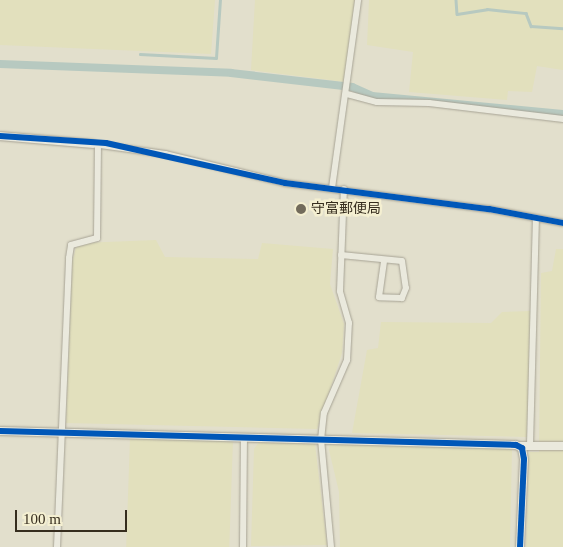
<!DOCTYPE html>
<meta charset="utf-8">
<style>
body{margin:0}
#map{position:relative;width:563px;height:547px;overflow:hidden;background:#e2dfcc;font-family:"Times New Roman","Noto Sans JP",serif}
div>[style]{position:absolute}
.farmland>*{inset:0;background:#e2e0bd;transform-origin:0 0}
.stream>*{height:2.5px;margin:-1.25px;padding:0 1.25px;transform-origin:1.25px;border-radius:1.25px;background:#b7c9c0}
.canal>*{height:8px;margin:-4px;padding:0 4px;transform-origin:4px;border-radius:4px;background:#b7c9c0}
.roads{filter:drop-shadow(0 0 1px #a7a395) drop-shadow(0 0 1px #a7a395)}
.minor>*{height:6px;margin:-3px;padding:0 3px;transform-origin:3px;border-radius:3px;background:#eae9dd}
.tertiary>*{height:8px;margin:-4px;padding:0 4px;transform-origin:4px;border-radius:4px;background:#eae9dd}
.cycleway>*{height:6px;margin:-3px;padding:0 3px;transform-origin:3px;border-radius:3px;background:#0057b8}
.dots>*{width:14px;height:14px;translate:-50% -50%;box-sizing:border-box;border:2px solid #f4efd1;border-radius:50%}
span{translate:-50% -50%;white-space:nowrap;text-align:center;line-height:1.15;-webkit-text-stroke:5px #f4efd1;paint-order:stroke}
.poi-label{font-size:14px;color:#362d1e}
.left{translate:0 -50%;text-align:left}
.scale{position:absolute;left:15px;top:510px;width:112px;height:22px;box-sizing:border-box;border:2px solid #362d1e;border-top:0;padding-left:6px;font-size:15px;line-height:18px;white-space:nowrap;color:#362d1e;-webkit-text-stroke:4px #f4efd1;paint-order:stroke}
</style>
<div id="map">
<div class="farmland">
<div style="clip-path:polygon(0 0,215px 0,211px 54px,0 45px)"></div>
<div style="clip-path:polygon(255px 0,355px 0,345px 82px,251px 70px)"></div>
<div style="clip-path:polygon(369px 0,563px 0,563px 70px,537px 66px,532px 92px,508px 91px,507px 100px,409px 92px,413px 52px,367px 45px)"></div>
<div style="clip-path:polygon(156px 240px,165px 257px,258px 259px,262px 243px,333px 249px,330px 284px,344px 324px,342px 353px,317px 429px,66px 423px,72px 263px,76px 247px,81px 243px)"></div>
<div style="clip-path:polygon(556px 249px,563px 249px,563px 547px,526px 547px,529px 452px,539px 452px,541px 273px,552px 271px)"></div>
<div style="clip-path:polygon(531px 311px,527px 437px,352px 433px,367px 350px,378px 348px,381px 322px,491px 323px,502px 312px)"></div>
<div style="left:130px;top:438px;width:103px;height:109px;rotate:2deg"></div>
<div style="clip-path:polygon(260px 441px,315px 444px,327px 545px,251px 546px,254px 449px)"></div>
<div style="clip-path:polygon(352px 443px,512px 449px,510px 547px,340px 547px,339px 492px,329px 450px,330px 445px)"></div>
</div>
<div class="stream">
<div style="left:456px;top:0;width:14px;rotate:86deg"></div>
<div style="left:457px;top:14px;width:30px;rotate:-9deg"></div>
<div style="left:487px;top:9px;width:39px;rotate:6deg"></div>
<div style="left:526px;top:13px;width:14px;rotate:69deg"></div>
<div style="left:531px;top:26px;width:32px;rotate:4deg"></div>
<div style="left:140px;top:54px;width:76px;rotate:3deg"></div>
<div style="left:216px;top:58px;width:58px;rotate:-86.1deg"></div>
</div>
<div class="canal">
<div style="left:0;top:64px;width:231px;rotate:2.2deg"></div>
<div style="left:231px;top:73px;width:122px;rotate:6.6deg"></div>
<div style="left:352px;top:87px;width:22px;rotate:24deg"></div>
<div style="left:372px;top:96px;width:192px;rotate:5.4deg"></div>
</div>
<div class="roads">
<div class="minor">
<div style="left:347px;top:94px;width:31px;rotate:15deg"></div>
<div style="left:377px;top:102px;width:52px;rotate:1.1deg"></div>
<div style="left:429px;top:103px;width:135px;rotate:6.8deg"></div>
<div style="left:93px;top:144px;width:73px;rotate:7.9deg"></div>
<div style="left:165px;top:154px;width:123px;rotate:13.6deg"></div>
<div style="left:285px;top:183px;width:206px;rotate:7.3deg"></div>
<div style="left:489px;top:209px;width:75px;rotate:10.7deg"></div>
<div style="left:332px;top:188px;width:190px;rotate:-82.1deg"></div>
<div style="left:341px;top:255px;width:61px;rotate:5.6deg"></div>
<div style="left:402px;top:261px;width:27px;rotate:82deg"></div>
<div style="left:406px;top:288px;width:11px;rotate:112deg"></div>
<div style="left:402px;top:298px;width:23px;rotate:-178deg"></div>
<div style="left:379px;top:297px;width:37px;rotate:-82deg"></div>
<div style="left:530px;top:445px;width:227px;rotate:-88.5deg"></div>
<div style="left:57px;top:547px;width:289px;rotate:-87.6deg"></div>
<div style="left:69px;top:258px;width:13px;rotate:-81deg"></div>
<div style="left:71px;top:245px;width:27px;rotate:-15deg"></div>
<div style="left:97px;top:238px;width:93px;rotate:-89.4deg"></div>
<div style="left:243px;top:547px;width:109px;rotate:-89.5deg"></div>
<div style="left:331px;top:547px;width:107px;rotate:-95.3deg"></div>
<div style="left:321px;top:440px;width:27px;rotate:-84deg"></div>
<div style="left:324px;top:413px;width:58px;rotate:-66.5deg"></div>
<div style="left:347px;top:360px;width:37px;rotate:-87deg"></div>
<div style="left:349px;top:323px;width:33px;rotate:-106deg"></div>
<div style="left:340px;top:291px;width:102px;rotate:-87.8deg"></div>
</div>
<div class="tertiary">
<div style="left:0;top:136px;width:93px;rotate:4.9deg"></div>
<div style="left:0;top:431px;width:516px;rotate:1.55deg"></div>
<div style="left:516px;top:445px;width:7px;rotate:27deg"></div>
<div style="left:522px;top:448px;width:11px;rotate:80deg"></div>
<div style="left:524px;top:459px;width:88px;rotate:92.6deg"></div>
<div style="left:520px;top:446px;width:43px"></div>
</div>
</div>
<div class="cycleway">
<div style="left:0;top:136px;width:106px;rotate:3.8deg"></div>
<div style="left:106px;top:143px;width:183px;rotate:12.6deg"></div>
<div style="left:285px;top:183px;width:206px;rotate:7.3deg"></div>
<div style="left:489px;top:209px;width:75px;rotate:10.7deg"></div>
<div style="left:0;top:431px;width:516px;rotate:1.55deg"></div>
<div style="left:516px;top:445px;width:7px;rotate:27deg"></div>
<div style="left:522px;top:448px;width:11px;rotate:80deg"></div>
<div style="left:524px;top:459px;width:88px;rotate:92.6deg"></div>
</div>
<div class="dots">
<div style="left:301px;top:209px;background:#726b5b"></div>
</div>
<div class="poi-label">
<span class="left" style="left:311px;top:209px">守富郵便局</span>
</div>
<div class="scale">100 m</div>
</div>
